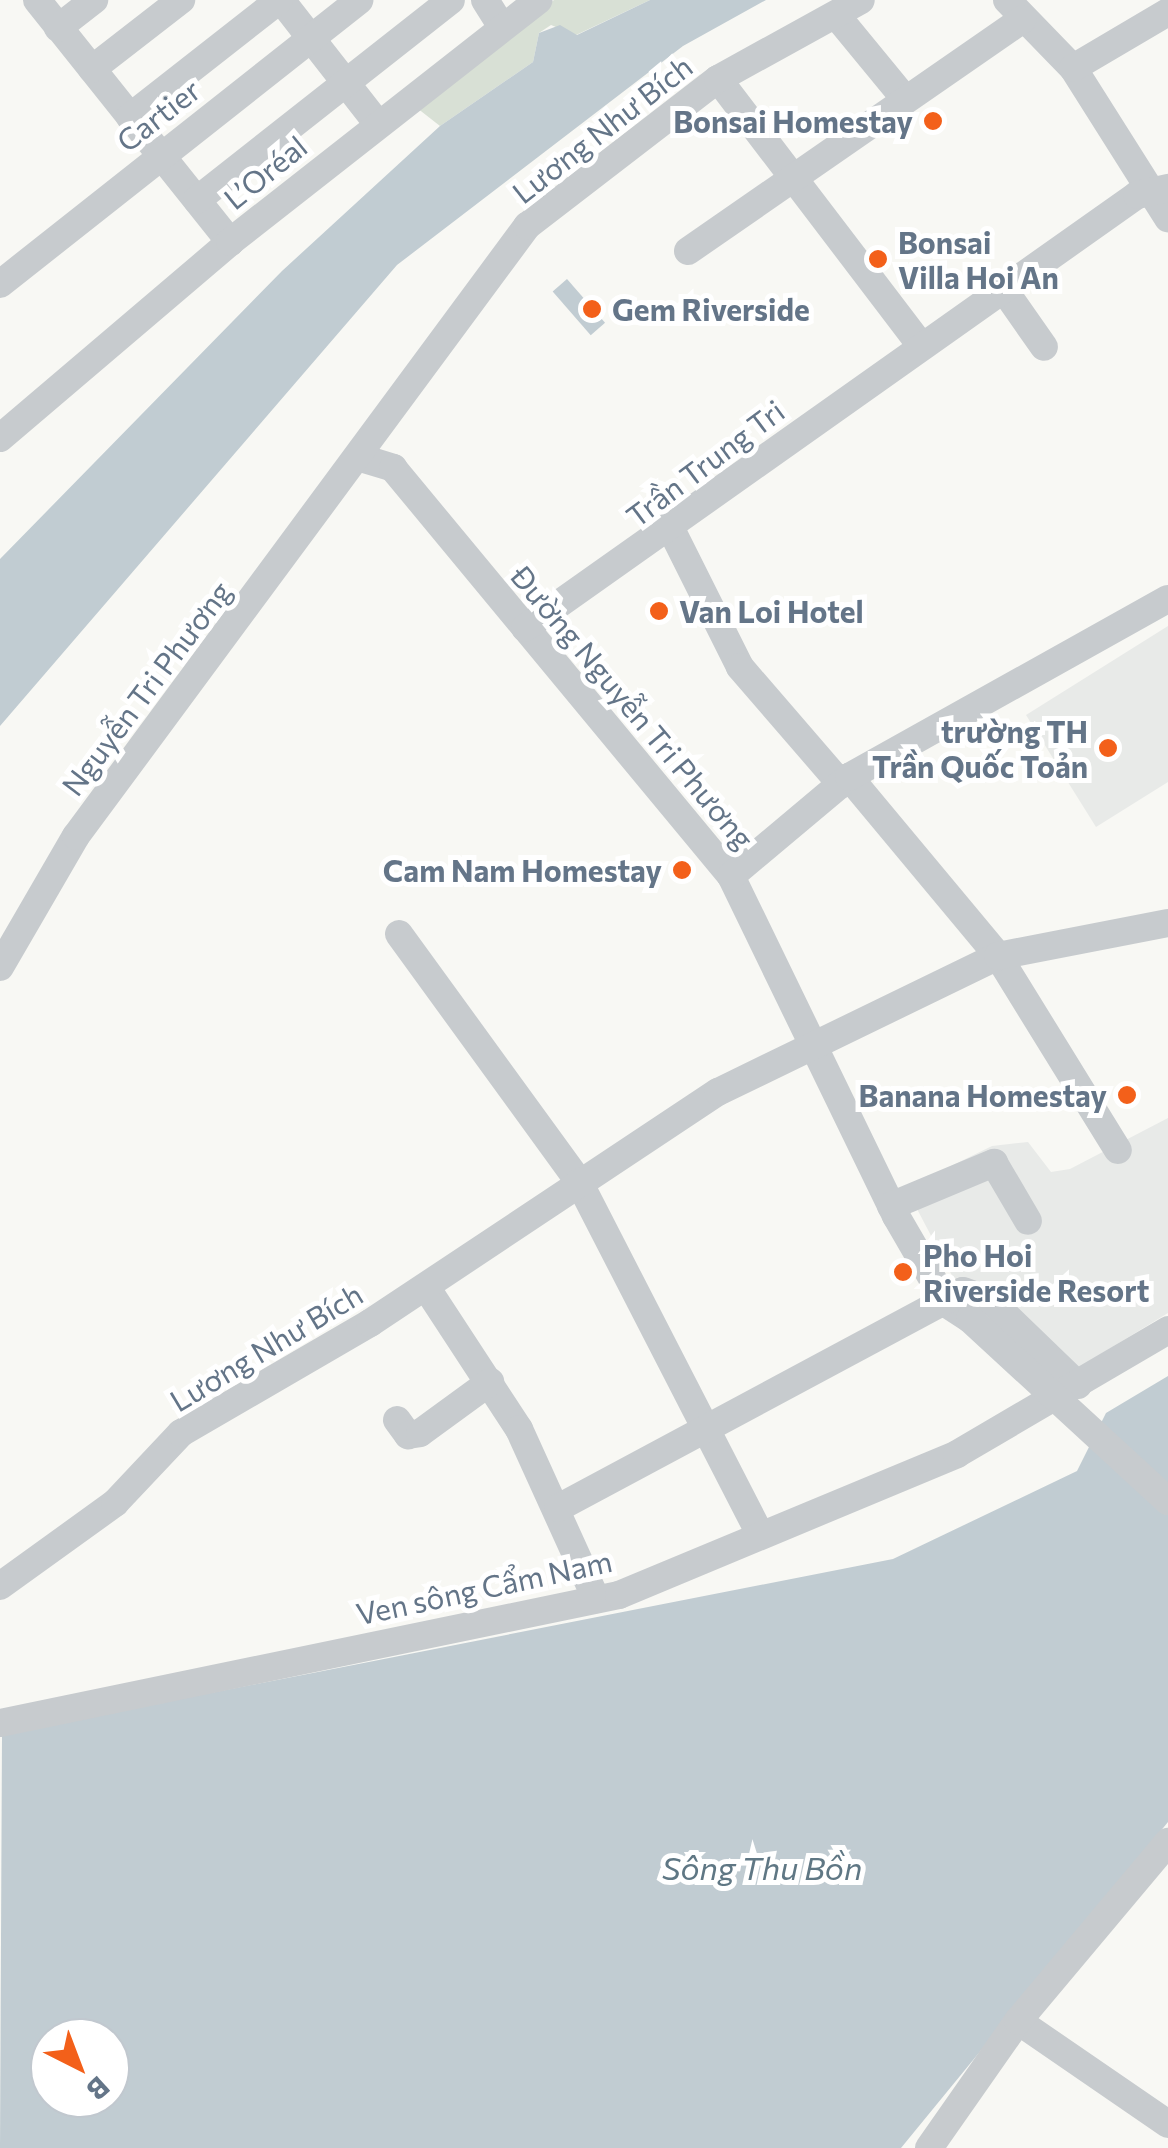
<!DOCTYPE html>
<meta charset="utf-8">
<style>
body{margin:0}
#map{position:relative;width:1168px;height:2148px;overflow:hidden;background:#f8f8f4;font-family:Commissioner,sans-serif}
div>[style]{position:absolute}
.built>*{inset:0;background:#e8eae8}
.green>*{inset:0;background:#d8e0d5}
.water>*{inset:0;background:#c1ccd2;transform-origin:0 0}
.minor>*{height:28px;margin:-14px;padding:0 14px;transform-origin:14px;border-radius:14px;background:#c7cbce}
.minor-bridge>*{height:28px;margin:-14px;padding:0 14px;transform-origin:14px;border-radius:14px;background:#c7cbce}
.dots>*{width:28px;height:28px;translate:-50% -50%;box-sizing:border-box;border:5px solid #fff;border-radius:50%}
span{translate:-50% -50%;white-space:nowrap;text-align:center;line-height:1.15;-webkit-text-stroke:10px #fff;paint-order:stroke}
.street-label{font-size:30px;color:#647588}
.poi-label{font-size:30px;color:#647588;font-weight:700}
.right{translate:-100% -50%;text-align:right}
.left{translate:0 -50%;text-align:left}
.water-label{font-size:32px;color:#5f7784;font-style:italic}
.north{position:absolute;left:30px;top:2018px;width:100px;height:100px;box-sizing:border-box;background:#fff;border:2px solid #c1c8cf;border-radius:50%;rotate:138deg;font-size:28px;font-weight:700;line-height:40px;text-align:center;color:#647588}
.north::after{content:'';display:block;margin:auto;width:35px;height:45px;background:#f3601a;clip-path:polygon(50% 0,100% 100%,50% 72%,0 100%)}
</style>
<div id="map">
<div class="built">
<div style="clip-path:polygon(1168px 626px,1168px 782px,1096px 827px,1026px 715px)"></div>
<div style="clip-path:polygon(1168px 1118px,1168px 1313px,1068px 1374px,959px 1289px,906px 1188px,992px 1146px,1028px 1142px,1051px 1172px,1070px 1169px)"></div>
</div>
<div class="green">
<div style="clip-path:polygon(554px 0,650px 0,576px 35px,551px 25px,539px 33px,533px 62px,440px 126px,417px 108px)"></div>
</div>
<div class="water">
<div style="clip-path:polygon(650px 0,766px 0,683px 46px,397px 265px,0 726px,0 559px,282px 271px,440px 126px,533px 62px,539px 33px,560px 25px,577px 35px)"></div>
<div style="left:567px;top:279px;width:58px;height:19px;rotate:49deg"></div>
<div style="clip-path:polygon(evenodd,1168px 1376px,1168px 1822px,901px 2148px,0 2148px,2px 1734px,893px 1559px,1077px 1471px,1106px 1413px,1168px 1376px,50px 2038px,110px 2038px,110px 2098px,50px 2098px,50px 2038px)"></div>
</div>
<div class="minor">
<div style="left:37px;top:0;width:310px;rotate:51.4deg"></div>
<div style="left:281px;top:0;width:156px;rotate:52deg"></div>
<div style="left:485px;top:0;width:32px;rotate:58deg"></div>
<div style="left:1007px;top:0;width:95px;rotate:45.9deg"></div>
<div style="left:1073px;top:68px;width:178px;rotate:57.7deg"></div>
<div style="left:836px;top:15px;width:109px;rotate:50.6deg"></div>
<div style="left:58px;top:28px;width:46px;rotate:-37.9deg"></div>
<div style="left:1073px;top:68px;width:110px;rotate:-30.5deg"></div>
<div style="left:92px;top:69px;width:113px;rotate:-37.8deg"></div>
<div style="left:718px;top:79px;width:333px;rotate:52.7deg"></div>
<div style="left:130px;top:117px;width:189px;rotate:-38.1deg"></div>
<div style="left:197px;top:200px;width:323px;rotate:-38.2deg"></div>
<div style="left:688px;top:251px;width:407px;rotate:-34.7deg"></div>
<div style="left:0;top:284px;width:458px;rotate:-38.3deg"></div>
<div style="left:1002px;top:287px;width:73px;rotate:55deg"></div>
<div style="left:0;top:438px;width:302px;rotate:-40.4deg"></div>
<div style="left:230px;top:242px;width:392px;rotate:-38.1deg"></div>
<div style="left:361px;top:458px;width:34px;rotate:17deg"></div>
<div style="left:393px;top:468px;width:530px;rotate:50.36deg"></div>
<div style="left:731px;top:876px;width:378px;rotate:64.1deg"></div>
<div style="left:896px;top:1216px;width:102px;rotate:59.9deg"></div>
<div style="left:947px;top:1304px;width:27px;rotate:33deg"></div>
<div style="left:671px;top:529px;width:154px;rotate:63.4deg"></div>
<div style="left:740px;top:667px;width:155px;rotate:49.2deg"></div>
<div style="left:525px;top:628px;width:750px;rotate:-35.28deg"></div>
<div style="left:1137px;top:195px;width:32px;rotate:-13deg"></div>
<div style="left:849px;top:777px;width:233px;rotate:50.2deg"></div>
<div style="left:998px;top:956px;width:228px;rotate:58.3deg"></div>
<div style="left:731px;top:876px;width:154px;rotate:-40deg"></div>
<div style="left:849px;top:777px;width:365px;rotate:-29.2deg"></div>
<div style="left:399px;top:934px;width:306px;rotate:54deg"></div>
<div style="left:579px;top:1182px;width:392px;rotate:62.8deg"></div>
<div style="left:0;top:967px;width:151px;rotate:-59.9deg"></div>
<div style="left:76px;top:836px;width:759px;rotate:-53.52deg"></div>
<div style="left:527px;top:226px;width:241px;rotate:-37.6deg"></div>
<div style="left:718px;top:79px;width:163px;rotate:-28.9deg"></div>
<div style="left:891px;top:1206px;width:112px;rotate:-22.7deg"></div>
<div style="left:994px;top:1163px;width:67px;rotate:59.6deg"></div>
<div style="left:426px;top:1287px;width:170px;rotate:56.8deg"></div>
<div style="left:519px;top:1429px;width:187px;rotate:65.6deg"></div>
<div style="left:397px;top:1420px;width:19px;rotate:54deg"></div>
<div style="left:408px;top:1435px;width:12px;rotate:-9deg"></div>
<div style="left:420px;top:1433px;width:87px;rotate:-36.1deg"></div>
<div style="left:558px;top:1508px;width:459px;rotate:-28.2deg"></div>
<div style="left:963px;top:1291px;width:30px;rotate:20deg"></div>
<div style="left:991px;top:1301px;width:121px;rotate:44deg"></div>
<div style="left:0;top:1586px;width:142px;rotate:-35.8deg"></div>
<div style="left:115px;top:1503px;width:96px;rotate:-46.7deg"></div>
<div style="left:181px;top:1433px;width:219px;rotate:-30.2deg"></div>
<div style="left:370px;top:1323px;width:418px;rotate:-33.6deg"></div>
<div style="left:718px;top:1092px;width:311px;rotate:-25.9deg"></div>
<div style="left:998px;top:956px;width:173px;rotate:-11deg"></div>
<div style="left:0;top:1723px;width:632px;rotate:-11.68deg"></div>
<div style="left:619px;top:1595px;width:366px;rotate:-22.6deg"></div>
<div style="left:957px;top:1454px;width:245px;rotate:-30.4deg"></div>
<div style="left:1018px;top:2021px;width:182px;rotate:34.5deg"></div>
<div style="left:929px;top:2148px;width:155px;rotate:-55deg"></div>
<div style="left:1018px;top:2021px;width:234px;rotate:-50deg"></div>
</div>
<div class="minor-bridge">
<div style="left:970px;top:1319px;width:269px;rotate:42.6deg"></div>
</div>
<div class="dots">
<div style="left:933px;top:121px;background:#f3601a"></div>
<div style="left:878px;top:259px;background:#f3601a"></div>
<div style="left:592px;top:309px;background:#f3601a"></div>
<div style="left:659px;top:611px;background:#f3601a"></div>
<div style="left:1108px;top:748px;background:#f3601a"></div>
<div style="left:682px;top:870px;background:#f3601a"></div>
<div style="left:1127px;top:1095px;background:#f3601a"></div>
<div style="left:903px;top:1272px;background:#f3601a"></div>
</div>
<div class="street-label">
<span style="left:158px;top:115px;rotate:-38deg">Cartier</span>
<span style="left:602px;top:129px;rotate:-38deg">Lương Như Bích</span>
<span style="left:265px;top:172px;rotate:-39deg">L’Oréal</span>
<span style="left:705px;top:463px;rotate:-37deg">Trần Trung Tri</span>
<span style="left:146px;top:688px;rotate:-53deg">Nguyễn Tri Phương</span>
<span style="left:633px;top:707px;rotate:50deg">Đường Nguyễn Tri Phương</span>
<span style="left:266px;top:1347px;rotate:-31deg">Lương Như Bích</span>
<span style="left:484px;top:1587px;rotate:-12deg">Ven sông Cẩm Nam</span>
</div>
<div class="poi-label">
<span class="right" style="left:913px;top:121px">Bonsai Homestay</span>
<span class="left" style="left:898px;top:259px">Bonsai<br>Villa Hoi An</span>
<span class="left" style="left:612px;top:309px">Gem Riverside</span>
<span class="left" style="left:679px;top:611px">Van Loi Hotel</span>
<span class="right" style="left:1088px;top:748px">trường TH<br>Trần Quốc Toản</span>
<span class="right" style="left:662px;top:870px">Cam Nam Homestay</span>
<span class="right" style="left:1107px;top:1095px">Banana Homestay</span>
<span class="left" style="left:923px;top:1272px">Pho Hoi<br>Riverside Resort</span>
</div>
<div class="water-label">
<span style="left:762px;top:1867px">Sông Thu Bồn</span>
</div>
<div class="north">B</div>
</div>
